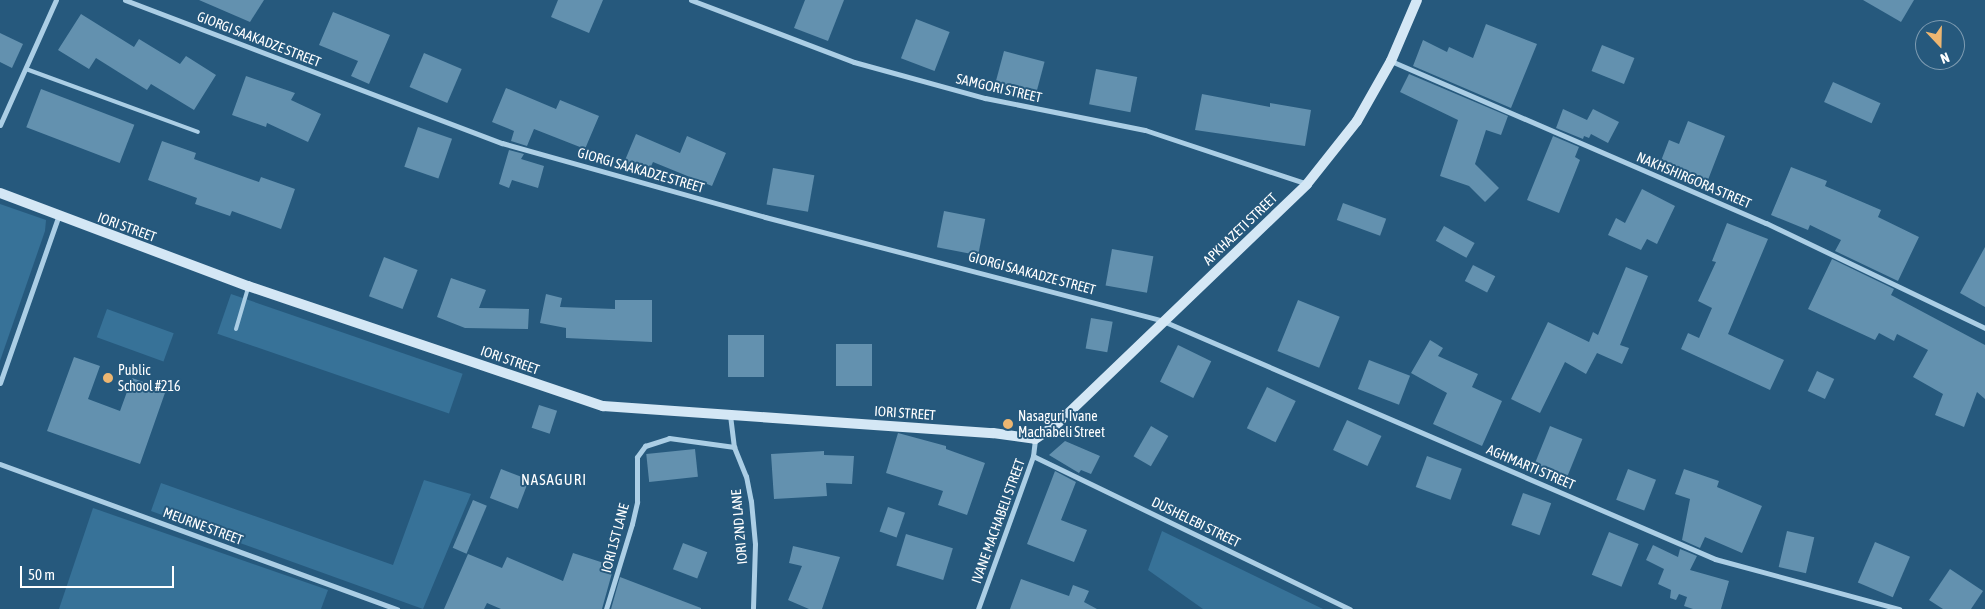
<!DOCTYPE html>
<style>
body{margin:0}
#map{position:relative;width:1985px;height:609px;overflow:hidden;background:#26597d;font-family:"Asap Condensed",sans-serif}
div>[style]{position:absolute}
.green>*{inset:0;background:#377298;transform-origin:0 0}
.building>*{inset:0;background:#6391af;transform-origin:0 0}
.lane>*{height:4px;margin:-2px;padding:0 2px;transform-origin:2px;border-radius:2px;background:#abcee5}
.street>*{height:5px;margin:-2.5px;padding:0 2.5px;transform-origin:2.5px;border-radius:2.5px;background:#abcee5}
.secondary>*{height:10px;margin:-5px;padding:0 5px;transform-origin:5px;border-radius:5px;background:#d4e7f5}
.dots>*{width:14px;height:14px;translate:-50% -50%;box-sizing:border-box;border:2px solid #26597d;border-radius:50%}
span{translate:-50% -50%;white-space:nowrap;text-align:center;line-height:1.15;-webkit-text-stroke:4px #26597d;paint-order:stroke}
.street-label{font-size:14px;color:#fff}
.poi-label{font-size:14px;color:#fff}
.left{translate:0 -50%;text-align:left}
.neighbourhood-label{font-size:15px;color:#fff;letter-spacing:1px}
.north{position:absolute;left:1915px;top:20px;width:50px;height:50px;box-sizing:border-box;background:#26597d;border:1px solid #7d9bb1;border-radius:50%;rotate:159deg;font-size:14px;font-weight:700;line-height:20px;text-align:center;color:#fff}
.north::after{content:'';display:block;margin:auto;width:18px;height:22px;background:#edb671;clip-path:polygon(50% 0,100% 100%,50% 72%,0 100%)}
.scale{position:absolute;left:20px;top:566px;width:154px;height:22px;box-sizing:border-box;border:2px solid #fff;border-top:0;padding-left:6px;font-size:15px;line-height:18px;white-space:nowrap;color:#fff;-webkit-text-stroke:4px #26597d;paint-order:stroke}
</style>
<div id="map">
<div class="green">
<div style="clip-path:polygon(0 204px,46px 220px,45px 231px,0 361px)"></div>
<div style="left:231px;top:294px;width:245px;height:42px;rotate:19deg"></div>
<div style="left:107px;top:309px;width:71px;height:30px;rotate:20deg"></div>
<div style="clip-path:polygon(424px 480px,471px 494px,423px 609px,151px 511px,161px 483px,393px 565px)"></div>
<div style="clip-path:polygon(93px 508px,328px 590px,321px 609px,59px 609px)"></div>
<div style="clip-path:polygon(1162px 531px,1323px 609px,1203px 609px,1148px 570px)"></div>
</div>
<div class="building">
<div style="clip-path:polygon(199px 0,264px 0,250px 22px)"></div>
<div style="clip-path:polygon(558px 0,603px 0,589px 33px,551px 17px)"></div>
<div style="clip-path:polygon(805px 0,844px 0,828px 41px,794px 28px)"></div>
<div style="clip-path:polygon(1863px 0,1914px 0,1901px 22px)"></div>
<div style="clip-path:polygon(333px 12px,390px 35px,369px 84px,351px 76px,358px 61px,319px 45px)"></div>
<div style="clip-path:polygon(81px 14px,134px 47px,139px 39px,180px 64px,186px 56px,216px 75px,194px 110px,151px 84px,147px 90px,96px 58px,89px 69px,58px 50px)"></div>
<div style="left:916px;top:19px;width:36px;height:42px;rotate:21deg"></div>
<div style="clip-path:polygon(1486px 24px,1537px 44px,1511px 108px,1413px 66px,1423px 40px,1447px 52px,1449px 47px,1473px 58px)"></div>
<div style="clip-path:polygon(0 33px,23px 44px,12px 68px,0 62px)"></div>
<div style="left:1602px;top:45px;width:35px;height:28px;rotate:22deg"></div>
<div style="left:1004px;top:51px;width:42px;height:36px;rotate:15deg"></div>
<div style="left:424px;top:53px;width:41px;height:37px;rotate:23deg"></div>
<div style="left:1096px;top:69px;width:42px;height:36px;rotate:11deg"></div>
<div style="clip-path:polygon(1409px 74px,1508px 116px,1501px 135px,1486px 130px,1475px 164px,1499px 188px,1485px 202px,1469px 186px,1440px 176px,1458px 120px,1400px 92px)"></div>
<div style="clip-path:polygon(246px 76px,295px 93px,291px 100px,321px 114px,308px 142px,267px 123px,266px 127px,232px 115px)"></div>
<div style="left:1833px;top:82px;width:52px;height:22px;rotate:24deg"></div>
<div style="clip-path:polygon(506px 88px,556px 109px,560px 100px,599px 116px,585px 149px,534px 129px,527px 146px,511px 141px,514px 131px,492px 122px)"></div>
<div style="left:41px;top:89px;width:100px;height:41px;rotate:21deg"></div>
<div style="clip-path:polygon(1202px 94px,1270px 107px,1270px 103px,1311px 110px,1305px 146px,1195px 130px)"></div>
<div style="clip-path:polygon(1563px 109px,1587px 120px,1593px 109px,1619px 122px,1608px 143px,1591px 134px,1589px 138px,1584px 136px,1583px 139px,1556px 128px)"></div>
<div style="clip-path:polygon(1688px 121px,1725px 136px,1706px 185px,1659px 166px,1669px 140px,1679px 144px)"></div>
<div style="left:418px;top:127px;width:36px;height:42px;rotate:19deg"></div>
<div style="clip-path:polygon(636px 134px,680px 153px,687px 136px,726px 153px,712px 186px,653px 162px,647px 175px,623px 165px)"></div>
<div style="clip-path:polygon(1553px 136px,1579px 147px,1575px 157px,1580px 160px,1559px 213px,1527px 200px)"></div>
<div style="clip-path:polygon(162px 141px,196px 153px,194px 159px,259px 182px,261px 177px,295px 189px,281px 229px,232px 211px,230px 216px,195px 204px,197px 198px,148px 180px)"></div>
<div style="clip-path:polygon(509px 150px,524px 154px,521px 159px,544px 166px,538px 188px,512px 180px,509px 188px,499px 184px)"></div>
<div style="clip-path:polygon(1791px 167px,1827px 181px,1825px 186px,1881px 210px,1878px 217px,1919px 237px,1898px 281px,1835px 251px,1841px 240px,1810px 225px,1808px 230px,1771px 215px)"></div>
<div style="left:773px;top:168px;width:42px;height:37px;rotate:10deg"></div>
<div style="clip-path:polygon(1642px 189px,1675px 206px,1657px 244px,1647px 239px,1641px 250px,1608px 235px,1616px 218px,1625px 223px)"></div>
<div style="left:1343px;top:203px;width:46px;height:18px;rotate:20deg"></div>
<div style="left:944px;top:211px;width:42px;height:37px;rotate:11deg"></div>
<div style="clip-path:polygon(1727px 223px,1768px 239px,1728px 334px,1784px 360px,1770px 390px,1681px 349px,1688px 333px,1699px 338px,1712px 308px,1698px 301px,1716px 262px,1712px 261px)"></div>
<div style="left:1444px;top:226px;width:35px;height:17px;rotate:29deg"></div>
<div style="clip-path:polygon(1985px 247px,1985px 307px,1960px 293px)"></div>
<div style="left:1112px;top:249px;width:42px;height:37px;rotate:10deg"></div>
<div style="left:384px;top:257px;width:36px;height:42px;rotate:21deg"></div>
<div style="clip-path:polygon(1832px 259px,1894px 289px,1891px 295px,1985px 345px,1985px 399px,1977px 392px,1964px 427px,1935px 415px,1943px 394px,1913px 377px,1928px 350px,1897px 334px,1894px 341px,1879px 333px,1875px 340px,1808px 309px)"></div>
<div style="left:1473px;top:265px;width:25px;height:18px;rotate:27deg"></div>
<div style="clip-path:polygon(1626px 267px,1648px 276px,1620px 345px,1629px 348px,1622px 364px,1597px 353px,1586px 374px,1565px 362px,1540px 413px,1511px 399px,1548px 322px,1589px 342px,1593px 332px,1598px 335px)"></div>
<div style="clip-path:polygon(451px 278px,486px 290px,479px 308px,529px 309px,528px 329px,465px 328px,437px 317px)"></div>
<div style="clip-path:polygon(546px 294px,562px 298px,560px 307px,615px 309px,615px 300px,652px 300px,652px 342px,566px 338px,566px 328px,540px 323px)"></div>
<div style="left:1298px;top:300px;width:45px;height:55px;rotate:22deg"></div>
<div style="left:1091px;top:318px;width:22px;height:31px;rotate:10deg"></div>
<div style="left:728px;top:335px;width:36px;height:42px"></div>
<div style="clip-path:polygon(1430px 340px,1443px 348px,1438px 356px,1478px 374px,1472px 387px,1502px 401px,1482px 446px,1433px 424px,1447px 393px,1411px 373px)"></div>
<div style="left:836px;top:344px;width:36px;height:42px"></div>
<div style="left:1178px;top:345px;width:37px;height:41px;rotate:26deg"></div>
<div style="clip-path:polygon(74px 357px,100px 366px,88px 399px,120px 411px,132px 378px,166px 390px,140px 464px,47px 431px)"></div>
<div style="left:1369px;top:360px;width:44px;height:31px;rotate:21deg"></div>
<div style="left:1817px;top:371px;width:19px;height:22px;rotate:25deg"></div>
<div style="left:1267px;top:387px;width:32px;height:46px;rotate:26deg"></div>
<div style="left:539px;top:405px;width:19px;height:24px;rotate:18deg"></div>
<div style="left:1347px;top:420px;width:38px;height:33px;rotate:25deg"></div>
<div style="left:1151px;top:426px;width:20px;height:35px;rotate:30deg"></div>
<div style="left:1550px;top:426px;width:35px;height:46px;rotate:22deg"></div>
<div style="clip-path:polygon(898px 433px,946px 446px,946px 449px,985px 463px,967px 515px,938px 505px,943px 491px,886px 473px)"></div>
<div style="clip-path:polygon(1065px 441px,1100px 456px,1091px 474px,1081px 470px,1079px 473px,1049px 455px)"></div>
<div style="left:695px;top:449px;width:28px;height:49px;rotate:84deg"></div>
<div style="clip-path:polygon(824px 451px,824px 455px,854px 456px,852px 484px,826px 483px,827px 496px,774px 499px,771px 454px)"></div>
<div style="left:1427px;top:456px;width:37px;height:33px;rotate:20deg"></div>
<div style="left:501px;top:469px;width:30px;height:31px;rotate:21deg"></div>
<div style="left:1628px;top:469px;width:30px;height:33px;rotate:21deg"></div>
<div style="clip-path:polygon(1684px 469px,1719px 481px,1717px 487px,1762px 506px,1742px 553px,1705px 537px,1700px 548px,1682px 540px,1690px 499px,1675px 494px)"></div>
<div style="clip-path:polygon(1055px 471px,1076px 482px,1061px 520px,1087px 530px,1074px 562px,1027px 544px)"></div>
<div style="left:1523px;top:493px;width:30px;height:34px;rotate:20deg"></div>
<div style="left:473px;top:500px;width:15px;height:52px;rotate:23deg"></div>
<div style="left:888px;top:507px;width:18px;height:26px;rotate:19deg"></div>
<div style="left:1787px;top:531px;width:28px;height:37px;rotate:13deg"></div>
<div style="left:1609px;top:532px;width:32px;height:46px;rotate:22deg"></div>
<div style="left:906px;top:534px;width:49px;height:33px;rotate:17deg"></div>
<div style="left:1875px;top:542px;width:38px;height:44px;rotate:23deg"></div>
<div style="left:683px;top:543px;width:26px;height:28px;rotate:21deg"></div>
<div style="clip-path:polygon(1653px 545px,1678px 557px,1680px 549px,1697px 556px,1690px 570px,1729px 581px,1721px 609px,1693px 609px,1684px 606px,1687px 597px,1679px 594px,1676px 600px,1670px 598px,1671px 590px,1658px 584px,1664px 569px,1646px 560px)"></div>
<div style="clip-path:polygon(793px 546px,840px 557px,822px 609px,809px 609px,788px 600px,802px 566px,789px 563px)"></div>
<div style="clip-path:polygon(573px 553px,607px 564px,604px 570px,612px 573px,602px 609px,501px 609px,487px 603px,484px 609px,444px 609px,468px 554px,502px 568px,507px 557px,563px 581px)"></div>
<div style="clip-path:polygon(1950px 569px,1983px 591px,1971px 609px,1943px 609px,1929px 600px)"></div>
<div style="clip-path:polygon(620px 577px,701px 608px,701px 609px,611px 609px)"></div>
<div style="clip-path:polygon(1021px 579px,1069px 596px,1073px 585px,1089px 591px,1084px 602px,1097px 609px,1010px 609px)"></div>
</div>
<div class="lane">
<div style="left:26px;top:69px;width:183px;rotate:20.1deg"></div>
<div style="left:236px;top:329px;width:43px;rotate:-73.7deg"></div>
</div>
<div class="street">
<div style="left:125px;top:0;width:403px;rotate:20.8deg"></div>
<div style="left:502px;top:143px;width:273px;rotate:15.7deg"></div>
<div style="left:765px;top:217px;width:411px;rotate:14.6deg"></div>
<div style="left:1163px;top:321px;width:601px;rotate:23.32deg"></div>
<div style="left:1715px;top:559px;width:191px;rotate:15.2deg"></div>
<div style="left:691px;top:0;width:174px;rotate:20.8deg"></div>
<div style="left:854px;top:62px;width:136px;rotate:15.4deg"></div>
<div style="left:985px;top:98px;width:163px;rotate:11.3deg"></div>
<div style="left:1145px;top:130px;width:171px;rotate:18.4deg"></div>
<div style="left:1391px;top:61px;width:408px;rotate:23.4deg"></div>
<div style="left:1766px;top:223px;width:243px;rotate:25.6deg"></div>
<div style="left:0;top:125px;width:137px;rotate:-65.9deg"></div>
<div style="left:0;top:383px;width:176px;rotate:-70.7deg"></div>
<div style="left:730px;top:415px;width:32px;rotate:83deg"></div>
<div style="left:734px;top:447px;width:31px;rotate:68deg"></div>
<div style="left:746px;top:476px;width:25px;rotate:79deg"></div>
<div style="left:751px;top:501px;width:43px;rotate:84.7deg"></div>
<div style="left:755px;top:544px;width:65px;rotate:91.8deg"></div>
<div style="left:1033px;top:456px;width:352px;rotate:25.8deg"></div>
<div style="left:0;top:464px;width:423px;rotate:20.1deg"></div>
<div style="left:606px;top:609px;width:89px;rotate:-73deg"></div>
<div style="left:632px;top:524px;width:23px;rotate:-77deg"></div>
<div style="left:637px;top:502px;width:45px;rotate:-90deg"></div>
<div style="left:637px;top:457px;width:14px;rotate:-54deg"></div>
<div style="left:645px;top:446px;width:25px;rotate:-18deg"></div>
<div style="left:669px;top:438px;width:66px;rotate:7.9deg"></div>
<div style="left:978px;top:609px;width:163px;rotate:-70.2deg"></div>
<div style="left:1033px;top:456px;width:17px;rotate:-83deg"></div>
</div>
<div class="secondary">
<div style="left:0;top:193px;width:265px;rotate:20.6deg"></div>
<div style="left:248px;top:286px;width:375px;rotate:18.7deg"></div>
<div style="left:603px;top:406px;width:391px;rotate:4deg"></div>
<div style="left:993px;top:433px;width:42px;rotate:8.1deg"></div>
<div style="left:1035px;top:439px;width:25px;rotate:-34deg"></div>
<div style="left:1056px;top:425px;width:348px;rotate:-43.8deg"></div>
<div style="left:1307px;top:184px;width:80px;rotate:-51.6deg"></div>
<div style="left:1357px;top:121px;width:69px;rotate:-60.5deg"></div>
<div style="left:1391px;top:61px;width:66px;rotate:-66.9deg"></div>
</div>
<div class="dots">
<div style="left:108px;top:378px;background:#edb671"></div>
<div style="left:1008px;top:424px;background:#edb671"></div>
</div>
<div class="street-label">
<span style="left:259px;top:39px;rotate:21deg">GIORGI SAAKADZE STREET</span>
<span style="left:999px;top:88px;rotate:13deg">SAMGORI STREET</span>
<span style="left:641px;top:170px;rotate:16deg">GIORGI SAAKADZE STREET</span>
<span style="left:1694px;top:180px;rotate:23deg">NAKHSHIRGORA STREET</span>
<span style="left:127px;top:227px;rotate:20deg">IORI STREET</span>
<span style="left:1240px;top:229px;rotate:-44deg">APKHAZETI STREET</span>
<span style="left:1032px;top:273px;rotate:15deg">GIORGI SAAKADZE STREET</span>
<span style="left:510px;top:360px;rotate:19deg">IORI STREET</span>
<span style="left:905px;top:413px;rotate:4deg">IORI STREET</span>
<span style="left:1531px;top:467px;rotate:23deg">AGHMARTI STREET</span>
<span style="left:998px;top:521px;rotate:-70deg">IVANE MACHABELI STREET</span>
<span style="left:1196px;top:522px;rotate:26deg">DUSHELEBI STREET</span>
<span style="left:203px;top:526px;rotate:20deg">MEURNE STREET</span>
<span style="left:739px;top:527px;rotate:-95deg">IORI 2ND LANE</span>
<span style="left:615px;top:538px;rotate:-75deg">IORI 1ST LANE</span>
</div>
<div class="poi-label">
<span class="left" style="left:118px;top:378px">Public<br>School #216</span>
<span class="left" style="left:1018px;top:424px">Nasaguri, Ivane<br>Machabeli Street</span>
</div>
<div class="neighbourhood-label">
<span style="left:554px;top:480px">NASAGURI</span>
</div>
<div class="north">N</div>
<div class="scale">50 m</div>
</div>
